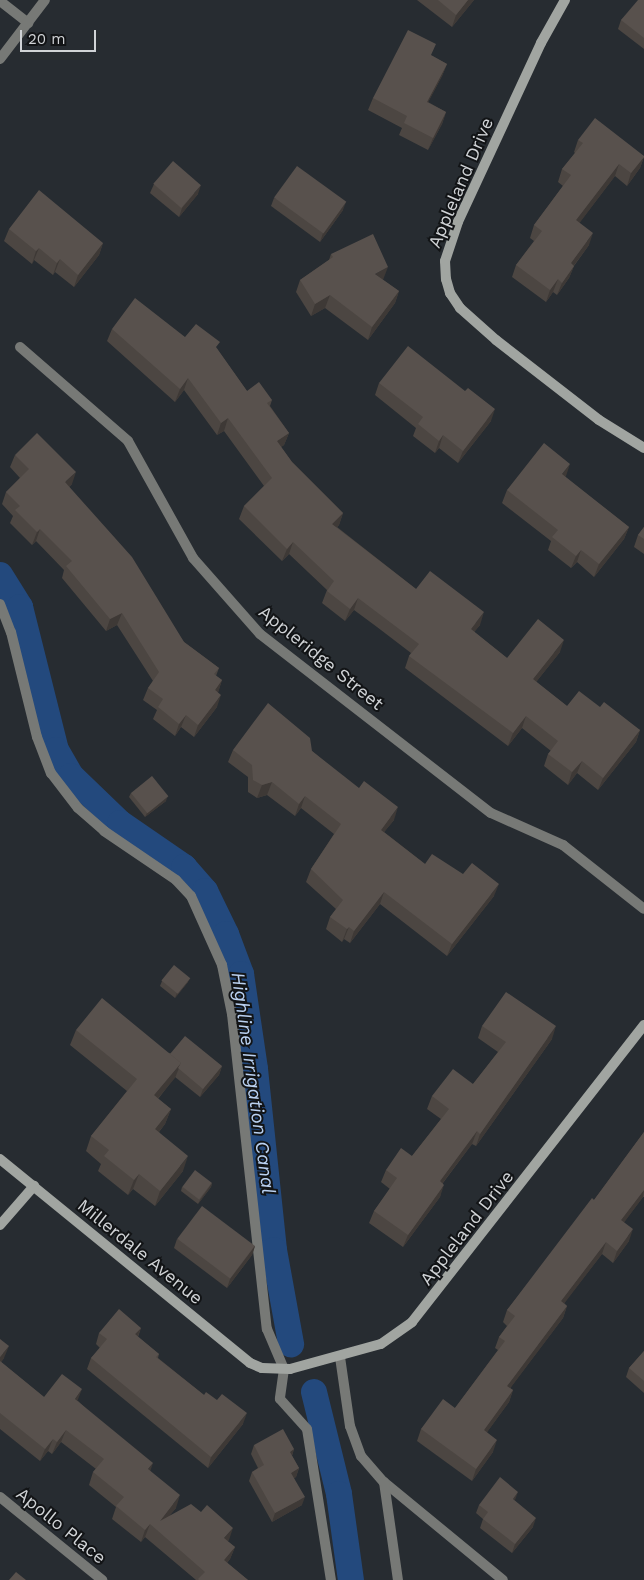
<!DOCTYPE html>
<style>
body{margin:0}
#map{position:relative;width:644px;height:1580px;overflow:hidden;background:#272c31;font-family:"Work Sans",sans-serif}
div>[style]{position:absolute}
.canal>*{height:26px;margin:-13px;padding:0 13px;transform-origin:13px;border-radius:13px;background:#23497d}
.lane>*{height:10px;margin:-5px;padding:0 5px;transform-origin:5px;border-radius:5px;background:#777976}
.street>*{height:10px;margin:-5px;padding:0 5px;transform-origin:5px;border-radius:5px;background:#777976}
.secondary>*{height:10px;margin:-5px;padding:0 5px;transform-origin:5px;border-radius:5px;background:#a1a5a1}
.wall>*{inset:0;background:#4c4642}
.shaded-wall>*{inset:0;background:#3e3936}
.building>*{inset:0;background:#58514d;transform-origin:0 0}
span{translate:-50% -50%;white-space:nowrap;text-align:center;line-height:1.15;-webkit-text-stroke:4px #121416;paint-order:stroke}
.street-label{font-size:18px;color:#d0d3d6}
.water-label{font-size:19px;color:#bad1f1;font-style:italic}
.scale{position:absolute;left:20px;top:30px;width:76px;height:22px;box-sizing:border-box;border:2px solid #d0d3d6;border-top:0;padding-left:6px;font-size:15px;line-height:18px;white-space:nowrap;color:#d0d3d6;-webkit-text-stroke:4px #121416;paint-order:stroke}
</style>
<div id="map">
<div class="canal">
<div style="left:0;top:575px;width:38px;rotate:58deg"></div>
<div style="left:20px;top:607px;width:147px;rotate:75.9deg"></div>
<div style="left:56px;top:750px;width:30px;rotate:60deg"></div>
<div style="left:71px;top:776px;width:68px;rotate:43.8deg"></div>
<div style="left:120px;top:823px;width:78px;rotate:34.5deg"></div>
<div style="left:184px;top:867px;width:32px;rotate:49deg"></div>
<div style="left:205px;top:891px;width:48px;rotate:64deg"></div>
<div style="left:226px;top:934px;width:43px;rotate:69.4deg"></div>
<div style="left:241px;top:974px;width:96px;rotate:81.6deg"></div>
<div style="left:255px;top:1069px;width:182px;rotate:84deg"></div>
<div style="left:274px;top:1250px;width:96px;rotate:79.7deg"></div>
<div style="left:314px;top:1392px;width:105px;rotate:76.2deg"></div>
<div style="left:339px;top:1494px;width:87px;rotate:82.1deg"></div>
</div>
<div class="lane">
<div style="left:0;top:1px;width:36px;rotate:38deg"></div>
<div style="left:0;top:59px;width:74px;rotate:-52.7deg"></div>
<div style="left:0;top:604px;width:30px;rotate:69deg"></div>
<div style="left:11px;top:632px;width:108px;rotate:76.1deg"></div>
<div style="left:37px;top:737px;width:39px;rotate:69deg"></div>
<div style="left:51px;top:773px;width:44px;rotate:52.4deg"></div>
<div style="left:78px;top:808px;width:35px;rotate:41deg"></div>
<div style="left:104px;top:831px;width:87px;rotate:34.2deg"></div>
<div style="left:176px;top:880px;width:22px;rotate:47deg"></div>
<div style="left:191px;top:896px;width:76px;rotate:65.8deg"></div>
<div style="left:222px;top:965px;width:50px;rotate:78.5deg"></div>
<div style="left:232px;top:1014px;width:317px;rotate:83.7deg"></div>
<div style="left:267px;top:1329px;width:43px;rotate:67deg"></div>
<div style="left:284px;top:1369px;width:30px;rotate:98deg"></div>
<div style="left:280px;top:1399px;width:40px;rotate:48deg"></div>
<div style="left:307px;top:1429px;width:153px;rotate:81deg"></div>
</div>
<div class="street">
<div style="left:20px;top:347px;width:143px;rotate:41deg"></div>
<div style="left:128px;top:441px;width:134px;rotate:60.9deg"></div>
<div style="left:193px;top:558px;width:101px;rotate:48.6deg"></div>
<div style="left:260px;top:634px;width:292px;rotate:37.8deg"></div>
<div style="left:491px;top:813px;width:79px;rotate:24deg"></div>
<div style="left:563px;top:845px;width:103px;rotate:38.3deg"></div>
<div style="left:340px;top:1357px;width:70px;rotate:81.8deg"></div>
<div style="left:350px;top:1426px;width:32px;rotate:70deg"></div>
<div style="left:361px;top:1456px;width:35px;rotate:49deg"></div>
<div style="left:384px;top:1482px;width:154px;rotate:39.5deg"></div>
<div style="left:384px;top:1482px;width:99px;rotate:81.9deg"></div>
<div style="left:0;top:1497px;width:132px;rotate:39.1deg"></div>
</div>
<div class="secondary">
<div style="left:565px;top:0;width:49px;rotate:119.2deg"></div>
<div style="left:541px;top:43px;width:197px;rotate:114.9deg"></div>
<div style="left:458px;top:222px;width:41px;rotate:108.4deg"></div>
<div style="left:445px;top:261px;width:18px;rotate:87deg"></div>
<div style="left:446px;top:279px;width:15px;rotate:74deg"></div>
<div style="left:450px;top:293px;width:18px;rotate:56deg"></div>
<div style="left:460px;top:308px;width:48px;rotate:41.6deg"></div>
<div style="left:496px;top:340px;width:130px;rotate:37.8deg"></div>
<div style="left:599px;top:420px;width:53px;rotate:31.9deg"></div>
<div style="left:0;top:1159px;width:323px;rotate:39.2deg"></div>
<div style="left:250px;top:1363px;width:13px;rotate:23deg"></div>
<div style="left:262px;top:1368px;width:28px;rotate:2deg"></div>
<div style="left:290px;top:1369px;width:94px;rotate:-15.4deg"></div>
<div style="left:381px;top:1344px;width:38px;rotate:-35deg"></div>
<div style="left:412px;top:1322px;width:377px;rotate:-52deg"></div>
<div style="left:0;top:1225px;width:52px;rotate:-48.9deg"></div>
</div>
<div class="wall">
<div style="clip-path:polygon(417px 0,474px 0,452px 27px)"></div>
<div style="clip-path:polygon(644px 0,644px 49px,618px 29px,621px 20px)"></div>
<div style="clip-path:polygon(432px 56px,447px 64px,442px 76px,428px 102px,446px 112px,442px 124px,428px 150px,399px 135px,402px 128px,368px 110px,373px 98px)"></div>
<div style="clip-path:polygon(578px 140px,644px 156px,644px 157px,640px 168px,627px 186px,615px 176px,579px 223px,589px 245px,574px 266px,569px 278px,557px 295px,553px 292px,546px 302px,512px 277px,516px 265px,534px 241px,530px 238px,534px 225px,563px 186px,558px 182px,562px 169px,575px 153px,574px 152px)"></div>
<div style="clip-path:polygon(154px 184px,198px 194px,179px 217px,150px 193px)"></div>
<div style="clip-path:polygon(274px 198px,343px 210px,320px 242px,271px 206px)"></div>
<div style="clip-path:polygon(9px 229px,103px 243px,99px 255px,74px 287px,55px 272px,53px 275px,34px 260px,32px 264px,4px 241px)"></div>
<div style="clip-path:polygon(331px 254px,383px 280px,399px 291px,395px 303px,368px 340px,325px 308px,311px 316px,296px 292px,300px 280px,329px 260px)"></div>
<div style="clip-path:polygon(112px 329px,185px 337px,217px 349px,247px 391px,272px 400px,270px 406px,289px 433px,284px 445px,281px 447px,292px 462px,343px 513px,339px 525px,337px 527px,416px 589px,480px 625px,474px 632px,507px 658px,560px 652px,536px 682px,567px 706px,600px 707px,640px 730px,636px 742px,598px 790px,577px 773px,568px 785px,544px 766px,548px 754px,551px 751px,522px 728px,508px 746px,405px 668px,409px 656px,411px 653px,377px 627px,354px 610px,345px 621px,322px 603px,327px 590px,289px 554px,282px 561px,239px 519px,244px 506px,264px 486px,224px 431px,217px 435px,184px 390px,175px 402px,107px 341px)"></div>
<div style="clip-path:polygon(379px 383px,491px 421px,458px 463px,439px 448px,435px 453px,413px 436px,416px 428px,375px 395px)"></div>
<div style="clip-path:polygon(15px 455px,72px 484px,69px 487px,184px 642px,219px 668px,216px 676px,222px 680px,218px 692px,217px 707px,194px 737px,181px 727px,175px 736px,153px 719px,157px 710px,143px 700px,148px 688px,153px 681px,117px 625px,106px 631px,62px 578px,64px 570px,36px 541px,32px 545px,10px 523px,13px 516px,2px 504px,6px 492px,20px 478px,10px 467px)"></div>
<div style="clip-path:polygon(565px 477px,629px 527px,624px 539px,594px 577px,577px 562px,571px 568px,548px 550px,551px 541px,502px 503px,507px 490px)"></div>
<div style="clip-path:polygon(644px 527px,644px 554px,634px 547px,638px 535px)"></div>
<div style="clip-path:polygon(233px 750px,312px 751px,394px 820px,384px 832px,425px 864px,494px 896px,447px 956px,380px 904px,350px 943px,344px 939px,342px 942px,326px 929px,330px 917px,336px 909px,306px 882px,311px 869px,334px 834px,301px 808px,295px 816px,267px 795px,257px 798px,248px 792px,248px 777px,228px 762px)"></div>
<div style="clip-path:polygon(131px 793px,166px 801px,145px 817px,129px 797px)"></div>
<div style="clip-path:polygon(162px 981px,188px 982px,175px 998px,160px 986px)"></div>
<div style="clip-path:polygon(482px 1026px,552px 1039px,476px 1146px,472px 1144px,443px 1183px,440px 1197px,403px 1247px,369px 1223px,374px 1211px,390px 1189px,381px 1182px,386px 1170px,412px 1156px,441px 1119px,427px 1109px,432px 1096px,473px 1084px,498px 1052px,478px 1038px)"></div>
<div style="clip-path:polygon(76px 1030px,222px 1066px,219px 1075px,200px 1097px,175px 1077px,158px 1099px,171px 1109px,165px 1124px,159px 1132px,183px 1171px,155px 1206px,133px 1189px,128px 1195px,98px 1171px,101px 1164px,86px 1151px,91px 1136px,127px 1091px,70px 1045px)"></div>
<div style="clip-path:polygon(644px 1132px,644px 1197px,643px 1197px,624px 1222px,629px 1241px,613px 1263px,602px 1254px,564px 1303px,567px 1306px,563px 1318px,510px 1388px,513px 1390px,509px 1402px,487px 1432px,493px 1452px,472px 1481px,417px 1441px,421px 1429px,455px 1408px,498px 1350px,495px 1348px,499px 1337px,507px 1326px,503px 1322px,507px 1310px,594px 1200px)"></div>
<div style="clip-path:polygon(212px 1183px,211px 1187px,198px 1204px,181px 1191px,182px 1187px)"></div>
<div style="clip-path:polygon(177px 1239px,255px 1246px,252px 1255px,227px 1288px,174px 1248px)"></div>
<div style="clip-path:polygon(141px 1328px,138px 1337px,159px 1354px,158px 1358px,204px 1395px,243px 1424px,208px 1468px,87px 1369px,91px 1358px,100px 1348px,96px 1344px,99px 1333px)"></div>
<div style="clip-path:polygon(0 1339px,4px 1358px,1px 1362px,44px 1397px,78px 1401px,150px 1471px,176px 1508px,169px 1516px,229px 1540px,227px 1541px,235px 1547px,230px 1559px,227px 1563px,248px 1580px,196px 1580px,145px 1537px,141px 1542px,112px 1519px,116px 1507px,89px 1485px,93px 1472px,96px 1469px,61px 1442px,52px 1454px,48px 1451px,40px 1461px,0 1429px)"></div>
<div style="clip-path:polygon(644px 1351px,644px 1393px,626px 1377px,629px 1368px)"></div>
<div style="clip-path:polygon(254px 1445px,294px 1449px,292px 1456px,299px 1468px,296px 1477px,294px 1478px,302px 1505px,272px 1522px,249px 1481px,252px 1472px,258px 1468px,251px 1454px)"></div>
<div style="clip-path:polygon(515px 1501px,533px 1527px,512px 1553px,480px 1528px,483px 1519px,476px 1513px,479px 1505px)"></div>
</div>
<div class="shaded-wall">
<div style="clip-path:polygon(468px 0,474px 0,452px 27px,456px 15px)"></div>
<div style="clip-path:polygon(447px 64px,442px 76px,422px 114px,427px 102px)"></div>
<div style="clip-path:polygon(446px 112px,442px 124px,428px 150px,433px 138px)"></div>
<div style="clip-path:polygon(644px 157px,640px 168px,627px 186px,631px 173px)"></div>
<div style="clip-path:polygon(619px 164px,615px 176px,572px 233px,576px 220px)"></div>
<div style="clip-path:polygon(201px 185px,198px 194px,179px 217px,182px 208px)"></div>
<div style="clip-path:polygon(346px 202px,343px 210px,320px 242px,323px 233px)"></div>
<div style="clip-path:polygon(593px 233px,589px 245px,566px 276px,571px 263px)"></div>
<div style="clip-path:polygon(103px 243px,99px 255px,74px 287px,78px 275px)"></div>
<div style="clip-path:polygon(39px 248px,34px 260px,32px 264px,36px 251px)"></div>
<div style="clip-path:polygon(60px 259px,55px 272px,53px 275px,57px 263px)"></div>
<div style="clip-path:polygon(574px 266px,569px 278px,557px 295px,562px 283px)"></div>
<div style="clip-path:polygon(388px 267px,383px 280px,375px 274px)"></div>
<div style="clip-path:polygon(558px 279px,553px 292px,546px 302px,550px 290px)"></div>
<div style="clip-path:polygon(399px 291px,395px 303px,368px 340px,372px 327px)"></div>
<div style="clip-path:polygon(330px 295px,325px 308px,311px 316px,315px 304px)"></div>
<div style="clip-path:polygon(188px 378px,184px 390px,175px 402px,180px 389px)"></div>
<div style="clip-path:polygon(495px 409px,491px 421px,458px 463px,463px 451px)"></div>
<div style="clip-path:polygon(228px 418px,224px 431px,217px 435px,221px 423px)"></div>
<div style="clip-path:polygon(289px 433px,284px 445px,273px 453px,277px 441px)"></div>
<div style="clip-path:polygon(443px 435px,439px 448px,435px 453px,439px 441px)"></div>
<div style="clip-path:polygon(570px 464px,566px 476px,557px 486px,562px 474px)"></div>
<div style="clip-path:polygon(76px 472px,72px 484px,61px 495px,65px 482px)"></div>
<div style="clip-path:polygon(343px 513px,339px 525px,328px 536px,332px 524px)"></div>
<div style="clip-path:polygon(629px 527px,624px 539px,594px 577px,599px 564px)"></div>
<div style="clip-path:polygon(40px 529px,36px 541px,32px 545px,37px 532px)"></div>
<div style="clip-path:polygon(293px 542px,289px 554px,282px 561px,287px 549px)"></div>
<div style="clip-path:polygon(581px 550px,577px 562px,571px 568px,576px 556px)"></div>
<div style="clip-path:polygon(358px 598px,354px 610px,345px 621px,350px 609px)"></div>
<div style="clip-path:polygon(484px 612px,480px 625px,466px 642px,471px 629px)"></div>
<div style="clip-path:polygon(122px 613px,117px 625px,106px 631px,110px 619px)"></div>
<div style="clip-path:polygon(564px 640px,560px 652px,529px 691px,533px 679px)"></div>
<div style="clip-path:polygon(222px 680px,218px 693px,215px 690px)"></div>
<div style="clip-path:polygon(221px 695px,217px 707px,194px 737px,198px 725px)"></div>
<div style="clip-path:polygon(186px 715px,181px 727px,175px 736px,179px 724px)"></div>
<div style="clip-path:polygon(526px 716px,522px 728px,508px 746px,513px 733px)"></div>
<div style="clip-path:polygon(640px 730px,636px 742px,598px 790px,603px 778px)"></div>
<div style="clip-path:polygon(582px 761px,577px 773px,568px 785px,572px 772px)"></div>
<div style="clip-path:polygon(272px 782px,267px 795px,257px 798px,262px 785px)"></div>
<div style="clip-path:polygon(168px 796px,166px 801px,145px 817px,147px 813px)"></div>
<div style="clip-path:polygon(305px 796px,301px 808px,295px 816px,299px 804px)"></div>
<div style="clip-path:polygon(398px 807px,394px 820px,376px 842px,381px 830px)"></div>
<div style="clip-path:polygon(499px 884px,494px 896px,447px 956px,452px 944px)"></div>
<div style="clip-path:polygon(384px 892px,380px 904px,350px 943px,354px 931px)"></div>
<div style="clip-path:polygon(349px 927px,344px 939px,342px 942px,347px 929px)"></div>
<div style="clip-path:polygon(190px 978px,188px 982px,175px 998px,177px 993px)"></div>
<div style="clip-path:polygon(556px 1026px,552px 1039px,476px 1146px,480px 1134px)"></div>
<div style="clip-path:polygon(181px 1063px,175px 1078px,148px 1110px,154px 1095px)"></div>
<div style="clip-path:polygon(222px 1066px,219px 1075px,200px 1097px,203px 1089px)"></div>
<div style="clip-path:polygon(171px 1109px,165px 1124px,149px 1144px,155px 1129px)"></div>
<div style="clip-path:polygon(477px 1131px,472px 1144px,435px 1193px,440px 1181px)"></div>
<div style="clip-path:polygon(188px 1156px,183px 1171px,155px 1206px,160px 1191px)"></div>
<div style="clip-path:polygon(139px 1174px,133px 1189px,128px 1195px,134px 1180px)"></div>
<div style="clip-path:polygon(212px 1183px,211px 1187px,198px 1204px,200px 1200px)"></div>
<div style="clip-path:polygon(444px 1185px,440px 1197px,403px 1247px,408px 1235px)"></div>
<div style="clip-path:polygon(644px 1190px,643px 1197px,617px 1232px,621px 1220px)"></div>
<div style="clip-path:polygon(633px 1229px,629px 1241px,613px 1263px,617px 1251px)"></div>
<div style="clip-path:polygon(606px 1242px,602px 1254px,557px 1313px,561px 1301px)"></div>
<div style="clip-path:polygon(255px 1246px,252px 1255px,227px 1288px,230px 1279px)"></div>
<div style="clip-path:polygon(567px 1306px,563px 1318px,503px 1398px,507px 1386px)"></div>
<div style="clip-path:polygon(141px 1328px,137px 1338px,135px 1334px)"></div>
<div style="clip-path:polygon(9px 1346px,4px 1358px,0 1364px,0 1357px)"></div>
<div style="clip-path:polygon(82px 1389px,77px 1402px,75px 1399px)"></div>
<div style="clip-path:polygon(513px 1390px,509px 1402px,480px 1442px,484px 1430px)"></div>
<div style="clip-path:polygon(247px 1413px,243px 1424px,208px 1468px,211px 1457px)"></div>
<div style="clip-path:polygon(66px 1430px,61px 1442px,52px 1454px,57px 1442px)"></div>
<div style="clip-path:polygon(53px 1439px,48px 1451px,40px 1461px,45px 1449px)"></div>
<div style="clip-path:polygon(497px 1440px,493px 1452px,472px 1481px,476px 1469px)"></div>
<div style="clip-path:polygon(294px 1449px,291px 1458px,290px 1452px)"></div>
<div style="clip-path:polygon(153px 1463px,149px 1475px,148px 1469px)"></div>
<div style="clip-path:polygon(299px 1468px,296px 1477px,288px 1481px,291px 1473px)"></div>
<div style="clip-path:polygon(518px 1492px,515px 1500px,513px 1499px)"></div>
<div style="clip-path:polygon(180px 1495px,176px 1508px,157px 1531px,160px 1521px)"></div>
<div style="clip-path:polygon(305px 1497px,302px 1505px,272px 1522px,275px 1513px)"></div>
<div style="clip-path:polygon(536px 1518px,533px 1527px,512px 1553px,515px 1544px)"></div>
<div style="clip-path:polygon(150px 1524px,145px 1537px,141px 1542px,145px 1530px)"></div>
<div style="clip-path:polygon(233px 1528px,229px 1540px,219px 1551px,224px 1538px)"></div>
<div style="clip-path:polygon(235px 1547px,230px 1559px,219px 1572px,224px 1560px)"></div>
</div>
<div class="building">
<div style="clip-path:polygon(438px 0,468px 0,456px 15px)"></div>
<div style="clip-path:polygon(638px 0,644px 0,644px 38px,621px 20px)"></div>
<div style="clip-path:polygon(408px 30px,436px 44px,431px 55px,447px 64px,427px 102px,446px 112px,433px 138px,404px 123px,407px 116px,373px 98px)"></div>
<div style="clip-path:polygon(595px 118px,644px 156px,644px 157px,631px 173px,619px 164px,576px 220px,593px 233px,571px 263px,574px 266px,562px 283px,558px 279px,550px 290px,516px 265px,542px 231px,534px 225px,571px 175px,562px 169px,583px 143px,578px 140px)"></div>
<div style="left:173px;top:161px;width:37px;height:30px;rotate:41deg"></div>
<div style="left:297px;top:166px;width:61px;height:39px;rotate:36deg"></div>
<div style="clip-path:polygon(39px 190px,103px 243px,78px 275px,60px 259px,57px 263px,39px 248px,36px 251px,9px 229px)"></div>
<div style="clip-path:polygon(373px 234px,388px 267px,375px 274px,399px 291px,372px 327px,330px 295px,315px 304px,300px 280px,333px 257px,331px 254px)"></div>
<div style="clip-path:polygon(135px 298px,185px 337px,196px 324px,220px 342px,216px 347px,247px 391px,259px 382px,272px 400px,267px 403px,289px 433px,277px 441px,292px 462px,343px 513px,332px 524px,416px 589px,430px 571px,484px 612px,471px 629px,507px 658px,538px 619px,564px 640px,533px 679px,567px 706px,579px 691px,600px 707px,604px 702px,640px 730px,603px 778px,582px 761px,572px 772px,548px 754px,558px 741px,526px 716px,513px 733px,409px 656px,419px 644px,358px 598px,350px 609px,327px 591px,334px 581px,293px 542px,287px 549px,244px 506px,272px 478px,228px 418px,221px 423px,188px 378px,180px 389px,112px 329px)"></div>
<div style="clip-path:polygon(408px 346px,465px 391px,468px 388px,495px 409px,463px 451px,443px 435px,439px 441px,418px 424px,423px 417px,379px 383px)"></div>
<div style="clip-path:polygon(37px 433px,76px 472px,65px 482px,132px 557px,184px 642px,219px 668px,214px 674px,222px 680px,215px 690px,221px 695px,198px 725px,186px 715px,179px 724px,158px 707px,163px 699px,148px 688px,159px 672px,122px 613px,110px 619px,66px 566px,72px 561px,40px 529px,37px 532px,15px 510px,20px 506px,6px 492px,29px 469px,15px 455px)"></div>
<div style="clip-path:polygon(544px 443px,570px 464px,562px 474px,629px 527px,599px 564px,581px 550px,576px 556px,552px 537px,558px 530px,507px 490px)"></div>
<div style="clip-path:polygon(644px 527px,644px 539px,638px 535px)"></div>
<div style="clip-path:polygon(268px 703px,310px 738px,312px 751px,359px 788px,364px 781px,398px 807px,381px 830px,425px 864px,432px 854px,463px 874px,472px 863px,499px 884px,452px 944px,384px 892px,354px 931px,349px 927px,347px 929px,330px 917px,343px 900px,311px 869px,341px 824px,305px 796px,299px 804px,272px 782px,262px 785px,253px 780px,252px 765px,233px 750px)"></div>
<div style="left:152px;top:776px;width:26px;height:27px;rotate:51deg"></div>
<div style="left:174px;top:965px;width:21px;height:20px;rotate:39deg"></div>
<div style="clip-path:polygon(506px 992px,556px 1026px,480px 1134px,477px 1131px,440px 1181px,444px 1185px,408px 1235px,374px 1211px,397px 1178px,386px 1170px,401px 1148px,412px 1156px,449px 1109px,432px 1096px,453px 1069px,473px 1084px,506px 1042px,482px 1026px)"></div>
<div style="clip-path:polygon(102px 998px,181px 1063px,154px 1095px,171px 1109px,155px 1129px,188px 1156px,160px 1191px,139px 1174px,134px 1180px,104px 1156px,109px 1150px,91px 1136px,137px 1079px,76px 1030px)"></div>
<div style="clip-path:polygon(185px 1036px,222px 1066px,203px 1089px,178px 1068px,181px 1063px,170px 1054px)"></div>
<div style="clip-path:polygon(644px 1132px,644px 1190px,621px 1220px,633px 1229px,617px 1251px,606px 1242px,561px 1301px,567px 1306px,507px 1386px,513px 1390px,484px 1430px,497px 1440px,476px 1469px,421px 1429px,443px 1399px,455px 1408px,505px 1341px,499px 1337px,515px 1316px,507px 1310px,592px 1198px,594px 1200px)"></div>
<div style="left:195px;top:1170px;width:21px;height:21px;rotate:37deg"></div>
<div style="left:202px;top:1206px;width:66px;height:41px;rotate:37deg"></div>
<div style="clip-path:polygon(119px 1309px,141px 1328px,135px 1334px,159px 1354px,156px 1357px,204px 1395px,206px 1392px,217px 1400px,222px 1394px,247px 1413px,211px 1457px,91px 1358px,107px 1339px,99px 1333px)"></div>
<div style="clip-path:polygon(0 1339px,9px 1346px,0 1357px)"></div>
<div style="clip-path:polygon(644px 1351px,644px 1381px,629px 1368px)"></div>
<div style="clip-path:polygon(0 1361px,44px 1397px,62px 1374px,82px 1389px,75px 1399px,153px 1463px,148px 1469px,180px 1495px,160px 1521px,191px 1504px,201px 1512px,207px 1505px,233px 1528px,224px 1538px,235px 1547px,224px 1560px,248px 1580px,199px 1580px,198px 1579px,205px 1572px,150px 1524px,145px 1530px,116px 1506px,124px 1497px,93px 1472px,104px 1459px,66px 1430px,57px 1442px,53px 1439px,45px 1449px,0 1413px)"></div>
<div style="clip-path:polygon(283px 1429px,294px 1449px,290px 1452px,299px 1468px,291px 1473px,305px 1497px,275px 1513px,252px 1472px,264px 1465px,254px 1445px)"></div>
<div style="clip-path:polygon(500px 1477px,518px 1492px,513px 1499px,536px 1518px,515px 1544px,483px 1519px,488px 1512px,479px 1505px)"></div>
<div style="clip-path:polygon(16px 1572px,26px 1580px,9px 1580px)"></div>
</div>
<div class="street-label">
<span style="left:461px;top:183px;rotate:-67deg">Appleland Drive</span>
<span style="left:321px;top:658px;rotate:39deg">Appleridge Street</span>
<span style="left:467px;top:1228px;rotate:-52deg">Appleland Drive</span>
<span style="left:140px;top:1252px;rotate:39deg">Millerdale Avenue</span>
<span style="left:61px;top:1526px;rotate:39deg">Apollo Place</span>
</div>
<div class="water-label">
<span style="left:253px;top:1083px;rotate:82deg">Highline Irrigation Canal</span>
</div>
<div class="scale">20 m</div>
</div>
